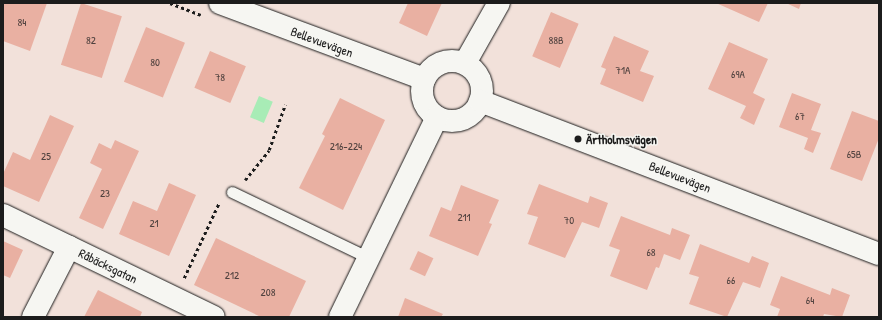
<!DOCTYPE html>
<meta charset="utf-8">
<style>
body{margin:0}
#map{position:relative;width:882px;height:320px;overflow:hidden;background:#f2e1da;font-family:"Patrick Hand",sans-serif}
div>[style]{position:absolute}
.green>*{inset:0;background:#a8ecb6;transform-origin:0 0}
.building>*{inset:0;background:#e9b0a2;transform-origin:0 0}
.path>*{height:2.5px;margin-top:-1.25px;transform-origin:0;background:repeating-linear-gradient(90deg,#1c1c1c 0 3px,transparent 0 6px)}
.roads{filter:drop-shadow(0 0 1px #1c1c1c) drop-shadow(0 0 1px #1c1c1c)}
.lane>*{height:11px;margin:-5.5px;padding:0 5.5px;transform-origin:5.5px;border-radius:5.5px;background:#f6f6f2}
.street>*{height:22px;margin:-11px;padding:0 11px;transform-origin:11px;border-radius:11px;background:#f6f6f2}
.secondary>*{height:22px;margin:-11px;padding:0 11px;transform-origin:11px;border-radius:11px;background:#f6f6f2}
.secondary>.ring{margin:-11px;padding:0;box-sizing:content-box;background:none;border:22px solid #f6f6f2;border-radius:50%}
.dots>*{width:11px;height:11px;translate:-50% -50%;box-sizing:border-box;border:2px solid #f6f6f2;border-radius:50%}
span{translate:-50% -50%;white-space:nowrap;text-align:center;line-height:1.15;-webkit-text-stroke:3px #f6f6f2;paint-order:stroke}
.number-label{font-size:11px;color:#4f413e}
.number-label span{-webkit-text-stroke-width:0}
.street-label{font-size:13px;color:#1c1c1c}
.poi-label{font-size:13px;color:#1c1c1c;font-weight:700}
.left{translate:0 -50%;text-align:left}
.frame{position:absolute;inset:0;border:4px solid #1c1c1c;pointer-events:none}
</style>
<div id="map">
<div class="green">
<div style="left:259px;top:96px;width:15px;height:23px;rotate:23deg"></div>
</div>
<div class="building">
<div style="clip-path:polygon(3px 3px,47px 3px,30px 51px,3px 41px)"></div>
<div style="left:81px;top:3px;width:43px;height:65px;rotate:18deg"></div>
<div style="clip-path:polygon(408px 3px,442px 3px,427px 36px,399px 23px)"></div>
<div style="clip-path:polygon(716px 3px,768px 3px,759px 22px)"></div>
<div style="clip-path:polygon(786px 3px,801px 3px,799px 9px)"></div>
<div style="left:551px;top:12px;width:30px;height:48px;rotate:23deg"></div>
<div style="left:146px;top:27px;width:42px;height:59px;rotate:22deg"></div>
<div style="clip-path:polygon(614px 36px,649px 51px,640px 71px,654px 76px,643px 102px,600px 84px,606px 69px,601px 67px)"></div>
<div style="clip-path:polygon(729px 42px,768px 59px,753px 93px,765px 99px,754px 125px,740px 118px,746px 106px,708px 89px)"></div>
<div style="left:210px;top:51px;width:39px;height:40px;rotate:23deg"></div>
<div style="clip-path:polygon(792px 93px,821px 104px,811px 130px,821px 133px,813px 153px,804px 149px,808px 138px,779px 127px)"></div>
<div style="clip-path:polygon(340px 98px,385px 120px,343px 210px,299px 188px,325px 136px,322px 134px)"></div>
<div style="clip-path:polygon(852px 111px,879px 121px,879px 138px,862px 181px,830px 169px)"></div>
<div style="clip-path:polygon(50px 115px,74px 126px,39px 202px,3px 186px,3px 174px,13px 152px,30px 160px)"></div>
<div style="clip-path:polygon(115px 140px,139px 151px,103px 229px,79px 218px,102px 169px,90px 163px,99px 143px,111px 149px)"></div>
<div style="clip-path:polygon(169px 183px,196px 195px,169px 256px,119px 234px,133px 201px,157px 211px)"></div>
<div style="clip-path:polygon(539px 184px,588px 203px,590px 196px,608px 203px,599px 228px,582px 222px,565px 258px,528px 244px,538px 217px,527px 214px)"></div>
<div style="clip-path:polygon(461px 185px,499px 200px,489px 223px,492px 224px,478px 256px,429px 236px,441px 207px,451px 211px)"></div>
<div style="clip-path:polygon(621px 216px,670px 235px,672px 228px,690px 235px,680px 260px,664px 254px,659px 268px,656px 267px,647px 290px,610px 276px,620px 250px,609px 246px)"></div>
<div style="clip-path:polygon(216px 238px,306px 281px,289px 317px,261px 317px,194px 285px)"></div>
<div style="clip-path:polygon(3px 241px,23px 250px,10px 278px,3px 275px)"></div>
<div style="clip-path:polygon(700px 244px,749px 263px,752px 256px,769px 263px,760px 288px,743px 282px,727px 317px,689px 304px,699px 277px,689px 274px)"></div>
<div style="left:418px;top:251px;width:17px;height:20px;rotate:25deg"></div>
<div style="clip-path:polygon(781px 276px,830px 295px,832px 288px,850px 295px,842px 317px,824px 314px,823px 317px,777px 317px,780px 309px,770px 305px)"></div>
<div style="clip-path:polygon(98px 290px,142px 312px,140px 317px,84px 317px)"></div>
<div style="clip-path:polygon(405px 298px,443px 314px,441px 317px,398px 317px)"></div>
</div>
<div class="path">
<div style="left:170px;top:3px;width:33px;rotate:21deg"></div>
<div style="left:245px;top:180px;width:38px;rotate:-51deg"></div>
<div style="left:269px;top:150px;width:48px;rotate:-70.4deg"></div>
<div style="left:184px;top:278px;width:83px;rotate:-65deg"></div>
</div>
<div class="roads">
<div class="lane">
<div style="left:232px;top:192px;width:152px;rotate:25.7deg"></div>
</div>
<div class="street">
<div style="left:3px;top:215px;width:234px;rotate:25.8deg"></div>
<div style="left:33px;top:317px;width:79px;rotate:-62.8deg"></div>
</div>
<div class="secondary">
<div style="left:220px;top:3px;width:218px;rotate:20.4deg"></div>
<div class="ring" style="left:422px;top:61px;width:38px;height:38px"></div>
<div style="left:465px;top:63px;width:69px;rotate:-60.5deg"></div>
<div style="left:480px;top:101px;width:427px;rotate:21deg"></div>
<div style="left:340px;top:317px;width:222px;rotate:-64.1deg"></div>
</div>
</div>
<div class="dots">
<div style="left:578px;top:139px;background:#1c1c1c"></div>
</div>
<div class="number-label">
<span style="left:22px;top:22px">84</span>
<span style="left:91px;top:40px">82</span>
<span style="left:556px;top:40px">88B</span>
<span style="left:155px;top:62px">80</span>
<span style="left:623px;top:70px">71A</span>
<span style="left:738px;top:74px">69A</span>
<span style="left:220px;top:77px">78</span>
<span style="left:800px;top:116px">67</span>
<span style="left:346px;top:146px">216-224</span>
<span style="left:854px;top:154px">65B</span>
<span style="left:46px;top:156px">25</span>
<span style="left:105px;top:193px">23</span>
<span style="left:464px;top:217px">211</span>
<span style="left:569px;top:220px">70</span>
<span style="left:154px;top:223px">21</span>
<span style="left:651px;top:252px">68</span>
<span style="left:232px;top:275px">212</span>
<span style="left:731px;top:280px">66</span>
<span style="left:268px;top:292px">208</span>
<span style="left:810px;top:300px">64</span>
</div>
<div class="street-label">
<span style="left:322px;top:42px;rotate:20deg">Bellevuevägen</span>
<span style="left:680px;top:177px;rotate:21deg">Bellevuevägen</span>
<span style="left:108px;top:266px;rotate:26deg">Råbäcksgatan</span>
</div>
<div class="poi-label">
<span class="left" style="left:586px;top:139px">Ärtholmsvägen</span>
</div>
<div class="frame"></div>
</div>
